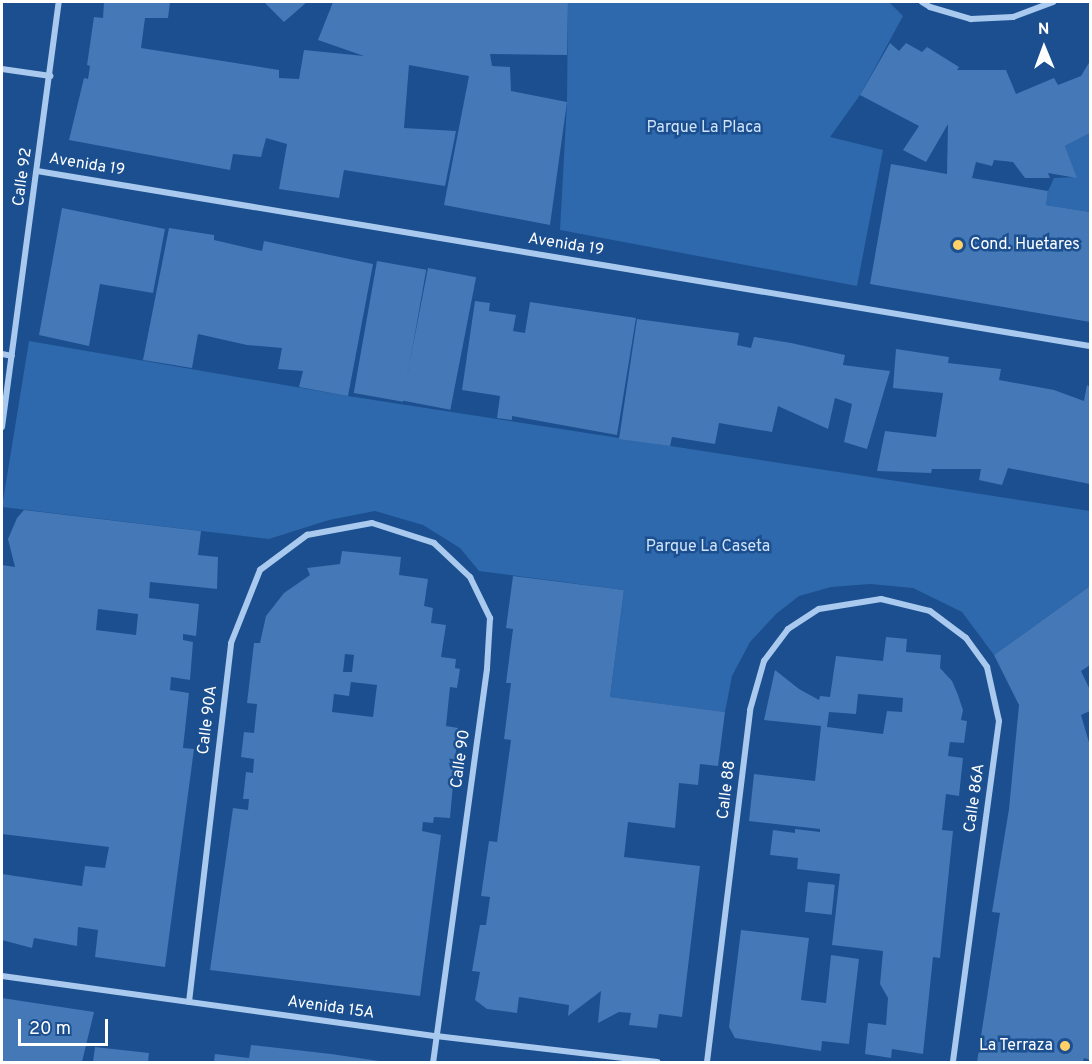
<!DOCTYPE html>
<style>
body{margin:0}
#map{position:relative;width:1092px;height:1064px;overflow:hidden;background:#1b4f8f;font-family:Overpass,sans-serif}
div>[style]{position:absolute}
.green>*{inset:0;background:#2e69ad}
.building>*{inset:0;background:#4478b7;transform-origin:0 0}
.minor>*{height:6px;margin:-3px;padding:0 3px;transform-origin:3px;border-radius:3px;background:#a9c9ee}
.dots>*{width:16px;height:16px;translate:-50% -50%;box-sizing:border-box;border:3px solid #1b4f8f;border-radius:50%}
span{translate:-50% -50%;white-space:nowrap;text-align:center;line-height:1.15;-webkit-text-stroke:5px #1b4f8f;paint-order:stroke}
.park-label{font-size:16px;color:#cfe3fa}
.street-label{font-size:16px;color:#fff}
.poi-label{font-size:16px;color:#fff}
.left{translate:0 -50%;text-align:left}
.right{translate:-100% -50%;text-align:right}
.frame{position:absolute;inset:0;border:3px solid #fff;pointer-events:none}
.north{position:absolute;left:1014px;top:18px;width:60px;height:60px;-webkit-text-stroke:4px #1b4f8f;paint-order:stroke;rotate:359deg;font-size:16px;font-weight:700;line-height:24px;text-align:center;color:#fff}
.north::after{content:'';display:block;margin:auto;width:21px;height:27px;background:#fff;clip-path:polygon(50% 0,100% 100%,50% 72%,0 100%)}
.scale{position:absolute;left:18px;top:1019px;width:90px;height:27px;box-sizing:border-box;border:3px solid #fff;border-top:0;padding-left:8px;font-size:18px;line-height:21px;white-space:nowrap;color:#fff;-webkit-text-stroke:4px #1b4f8f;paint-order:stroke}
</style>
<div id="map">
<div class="green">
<div style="clip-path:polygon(568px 2px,889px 2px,903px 16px,860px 95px,830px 137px,883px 150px,857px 286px,560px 230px,567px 102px)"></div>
<div style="clip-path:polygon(1090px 133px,1090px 212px,1046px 205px,1048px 191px,1054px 178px,1076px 177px,1065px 146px)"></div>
<div style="clip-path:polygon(29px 341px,348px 396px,1090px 511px,1090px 586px,994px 655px,962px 612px,913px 588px,870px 584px,831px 587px,799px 596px,776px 614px,750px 642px,732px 676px,725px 712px,610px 697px,624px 590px,479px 571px,460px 548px,423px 525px,375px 511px,329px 520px,269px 539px,2px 507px)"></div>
</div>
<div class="building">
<div style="clip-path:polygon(104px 2px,170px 2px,168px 18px,145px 18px,141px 48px,279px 70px,279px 78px,299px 79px,304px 50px,364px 56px,318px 40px,333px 2px,568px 2px,567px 55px,490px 54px,492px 66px,510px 67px,511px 91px,567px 102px,550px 225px,444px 205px,469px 76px,409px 65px,404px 128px,456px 131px,445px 186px,344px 170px,339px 198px,279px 189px,287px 144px,266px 138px,261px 157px,233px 154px,230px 170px,69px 140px,84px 78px,88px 79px,90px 66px,87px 65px,94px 17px,103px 18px)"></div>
<div style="clip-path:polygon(264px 2px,307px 2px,284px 22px)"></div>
<div style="clip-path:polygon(890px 43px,899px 51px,906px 43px,922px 52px,927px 47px,959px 67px,957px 70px,1006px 70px,1016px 94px,1054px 78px,1058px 85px,1081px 76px,1090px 61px,1090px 133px,1065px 146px,1077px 178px,1048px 173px,1050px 178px,1025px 178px,1013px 162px,994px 160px,992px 166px,976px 162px,972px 178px,1048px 191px,1046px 205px,1090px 212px,1090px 322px,870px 284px,891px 164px,947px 174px,948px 124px,926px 162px,903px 150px,919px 126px,860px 95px)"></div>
<div style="clip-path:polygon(62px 208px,165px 229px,153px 293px,100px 284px,89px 346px,39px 335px)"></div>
<div style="clip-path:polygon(169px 228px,214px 235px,214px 240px,262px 251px,264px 241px,373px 264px,348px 396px,299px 387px,303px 371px,278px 369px,282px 348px,247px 345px,198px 334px,192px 368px,143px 360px)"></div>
<div style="left:377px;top:261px;width:50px;height:134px;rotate:10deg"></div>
<div style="left:428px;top:268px;width:49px;height:135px;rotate:11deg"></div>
<div style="clip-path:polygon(475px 301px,490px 303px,489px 311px,516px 315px,513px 331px,525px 333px,530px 302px,636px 318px,617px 435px,512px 416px,512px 420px,497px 418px,500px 396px,462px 390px)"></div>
<div style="clip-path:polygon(637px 319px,739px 333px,737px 345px,751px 348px,754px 337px,791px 343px,845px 355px,843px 365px,890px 371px,867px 449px,844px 442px,852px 404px,835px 398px,828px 429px,778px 406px,772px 432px,719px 423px,715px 444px,672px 437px,670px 446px,619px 439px)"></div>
<div style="clip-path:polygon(896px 349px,949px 357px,948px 363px,1001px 369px,999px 380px,1054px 390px,1084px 401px,1087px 385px,1090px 387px,1090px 484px,1008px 468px,1002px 485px,979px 480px,981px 469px,932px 469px,931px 473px,877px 471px,885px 431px,936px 437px,943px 393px,893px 388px)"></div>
<div style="clip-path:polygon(evenodd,24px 510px,201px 531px,198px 555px,218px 557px,217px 589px,150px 582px,149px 598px,199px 604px,196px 636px,183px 634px,183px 640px,193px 642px,190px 680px,171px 677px,170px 690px,189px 693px,183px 748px,194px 749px,165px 967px,95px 957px,98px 930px,78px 927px,77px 946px,34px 938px,32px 948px,2px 940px,2px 874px,82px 886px,85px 866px,105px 868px,109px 847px,2px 834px,2px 565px,15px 567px,8px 539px,17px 518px,24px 510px,98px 609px,138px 614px,136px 635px,96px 630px,98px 609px)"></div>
<div style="clip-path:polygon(evenodd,342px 551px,401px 557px,399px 575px,428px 579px,424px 606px,433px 608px,431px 623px,446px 625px,441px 657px,456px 659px,455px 668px,460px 669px,457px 688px,450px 687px,446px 726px,458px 728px,450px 818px,434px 817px,433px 823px,423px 822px,422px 831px,441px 835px,420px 996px,210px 970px,233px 808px,248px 810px,249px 799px,243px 799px,246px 772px,253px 773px,254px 759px,241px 757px,244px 732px,254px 733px,257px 704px,247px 703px,254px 643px,260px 643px,266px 616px,284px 593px,310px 575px,307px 568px,340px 564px,342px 551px,345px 654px,354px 655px,352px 672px,343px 672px,345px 654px,342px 551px,351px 682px,377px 685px,373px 717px,332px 712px,334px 694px,349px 696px,351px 682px)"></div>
<div style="clip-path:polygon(513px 576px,624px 590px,610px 697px,725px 712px,718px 766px,700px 764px,698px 785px,679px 783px,675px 828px,628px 822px,624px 857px,700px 866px,682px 1017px,659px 1014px,657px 1028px,629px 1025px,631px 1013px,619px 1012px,598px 1023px,601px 991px,568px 1016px,569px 1005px,519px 997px,517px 1013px,487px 1009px,475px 1000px,480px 972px,472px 971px,480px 925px,486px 925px,490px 897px,481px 896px,489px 841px,497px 842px,511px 740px,504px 739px,511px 683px,506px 683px,513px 629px,506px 628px)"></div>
<div style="clip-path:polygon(1090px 586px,1090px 665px,1081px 671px,1090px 690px,1090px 711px,1081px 715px,1090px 746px,1090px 1060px,1084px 1058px,1083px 1062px,977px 1062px,1000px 913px,992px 912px,1009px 809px,1019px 705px,994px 655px)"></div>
<div style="clip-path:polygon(evenodd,886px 637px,907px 639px,906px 652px,941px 655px,940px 668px,952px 681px,958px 695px,963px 710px,961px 720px,967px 721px,964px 743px,950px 742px,948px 756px,963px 758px,959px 796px,946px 794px,942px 830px,953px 831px,940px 958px,933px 957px,923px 1054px,892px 1049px,891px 1058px,865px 1054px,868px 1023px,886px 1025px,888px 998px,880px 984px,883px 951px,832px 945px,840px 874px,797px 869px,798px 858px,770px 855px,773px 830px,795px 833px,795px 829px,820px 832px,820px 829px,749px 821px,754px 774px,815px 781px,821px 726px,764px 720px,775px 670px,799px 689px,819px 700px,820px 696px,830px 697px,836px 656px,883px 661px,886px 637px,858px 694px,903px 698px,902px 712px,887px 711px,883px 734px,827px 727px,829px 712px,856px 714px,858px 694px)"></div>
<div style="left:808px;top:882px;width:27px;height:30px;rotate:6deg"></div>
<div style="clip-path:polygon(741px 930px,809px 938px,801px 1000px,826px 1003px,831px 955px,859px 959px,849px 1044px,822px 1041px,821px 1051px,735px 1038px,729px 1027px)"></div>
<div style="clip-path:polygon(2px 998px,94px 1012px,82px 1062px,2px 1062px)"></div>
<div style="clip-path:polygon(251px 1045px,331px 1054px,386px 1062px,214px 1062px,215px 1054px,249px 1058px)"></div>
<div style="clip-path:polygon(95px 1047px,149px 1053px,148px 1062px,93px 1062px)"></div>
</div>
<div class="minor">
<div style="left:922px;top:2px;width:9px;rotate:32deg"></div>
<div style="left:930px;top:7px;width:43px;rotate:16.3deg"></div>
<div style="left:971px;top:19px;width:42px;rotate:-2.7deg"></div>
<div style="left:1013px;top:17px;width:43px;rotate:-20.6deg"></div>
<div style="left:2px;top:69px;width:49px;rotate:8.3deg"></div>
<div style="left:37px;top:171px;width:1067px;rotate:9.44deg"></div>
<div style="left:2px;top:354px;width:10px;rotate:11deg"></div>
<div style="left:2px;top:427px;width:429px;rotate:-82.4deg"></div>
<div style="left:2px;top:976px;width:438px;rotate:7.9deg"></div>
<div style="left:436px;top:1036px;width:223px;rotate:6.7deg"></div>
<div style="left:189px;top:1002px;width:361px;rotate:-83.3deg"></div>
<div style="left:231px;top:643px;width:79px;rotate:-68.3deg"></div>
<div style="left:260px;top:570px;width:59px;rotate:-36.7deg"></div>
<div style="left:307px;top:535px;width:66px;rotate:-10.5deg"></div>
<div style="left:372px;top:523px;width:65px;rotate:17.9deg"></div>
<div style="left:434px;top:543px;width:50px;rotate:43.4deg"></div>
<div style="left:470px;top:577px;width:46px;rotate:64deg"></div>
<div style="left:490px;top:618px;width:51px;rotate:93.4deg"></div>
<div style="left:487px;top:669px;width:397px;rotate:97.8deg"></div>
<div style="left:707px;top:1062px;width:355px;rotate:-83deg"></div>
<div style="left:750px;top:710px;width:51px;rotate:-74.1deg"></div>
<div style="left:764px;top:661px;width:40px;rotate:-53deg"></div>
<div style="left:788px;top:629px;width:37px;rotate:-33deg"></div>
<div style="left:819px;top:609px;width:63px;rotate:-9.2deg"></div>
<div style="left:881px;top:599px;width:50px;rotate:13.8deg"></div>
<div style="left:930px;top:611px;width:45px;rotate:36.9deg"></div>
<div style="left:966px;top:638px;width:36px;rotate:54deg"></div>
<div style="left:987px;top:667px;width:55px;rotate:77.5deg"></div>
<div style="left:999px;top:721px;width:344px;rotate:97.7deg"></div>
</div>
<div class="dots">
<div style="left:958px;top:245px;background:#ffd166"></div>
<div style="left:1065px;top:1046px;background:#ffd166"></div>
</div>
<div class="park-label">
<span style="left:704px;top:128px">Parque La Placa</span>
<span style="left:708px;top:547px">Parque La Caseta</span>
</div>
<div class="street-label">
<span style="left:87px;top:165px;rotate:9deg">Avenida 19</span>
<span style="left:23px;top:177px;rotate:-82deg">Calle 92</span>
<span style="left:566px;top:245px;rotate:9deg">Avenida 19</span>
<span style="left:208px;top:720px;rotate:-83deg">Calle 90A</span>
<span style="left:461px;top:759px;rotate:-82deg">Calle 90</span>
<span style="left:727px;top:790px;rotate:-83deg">Calle 88</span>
<span style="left:975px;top:798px;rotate:-82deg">Calle 86A</span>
<span style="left:331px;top:1008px;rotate:8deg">Avenida 15A</span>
</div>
<div class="poi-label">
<span class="left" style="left:970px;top:245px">Cond. Huetares</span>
<span class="right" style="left:1053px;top:1046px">La Terraza</span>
</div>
<div class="frame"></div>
<div class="north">N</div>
<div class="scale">20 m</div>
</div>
